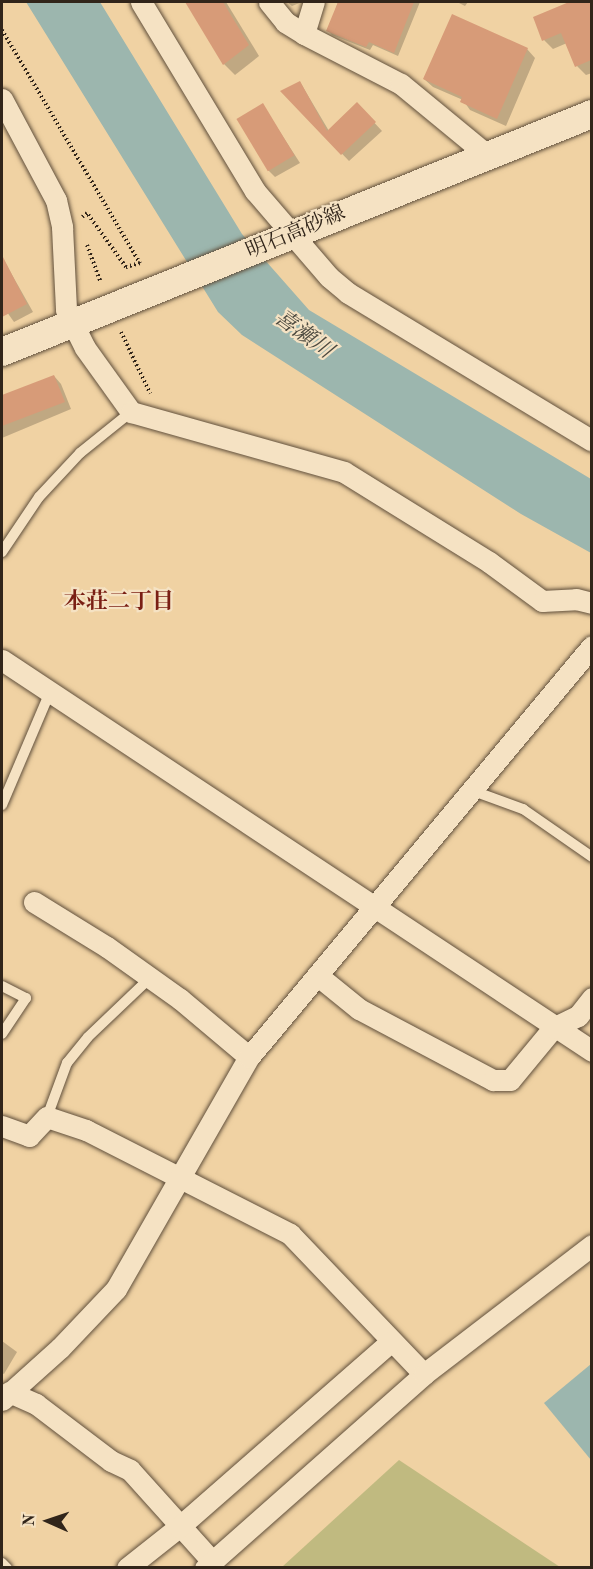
<!DOCTYPE html>
<meta charset="utf-8">
<style>
body{margin:0}
#map{position:relative;width:593px;height:1569px;overflow:hidden;background:#f0d2a3;font-family:"Old Standard TT","Noto Serif JP",serif}
div>[style]{position:absolute}
.green>*{inset:0;background:#c0ba80}
.water>*{inset:0;background:#9cb6ae}
.shadow>*{inset:0;background:#0003}
.building>*{inset:0;background:#d79b78;transform-origin:0 0}
.path>*{height:4px;margin-top:-2px;transform-origin:0;background:repeating-linear-gradient(90deg,#31251a 0 1.5px,transparent 0 4.5px)}
.roads{filter:drop-shadow(0 0 2px #61503c) drop-shadow(0 0 2px #61503c)}
.service>*{height:10px;margin:-5px;padding:0 5px;transform-origin:5px;border-radius:5px;background:#f5e2c3}
.minor>*{height:21px;margin:-10.5px;padding:0 10.5px;transform-origin:10.5px;border-radius:10.5px;background:#f5e2c3}
.secondary>*{height:28px;margin:-14px;padding:0 14px;transform-origin:14px;border-radius:14px;background:#f5e2c3}
span{translate:-50% -50%;white-space:nowrap;text-align:center;line-height:1.15;-webkit-text-stroke:4.5px #f5e2c3;paint-order:stroke}
.street-label{font-size:21px;color:#31251a}
.water-label{font-size:22px;color:#4c493f;font-style:italic}
.neighbourhood-label{font-size:22px;color:#7a1f14;font-weight:700}
.frame{position:absolute;inset:0;border:3px solid #31251a;pointer-events:none}
.north{position:absolute;left:18px;top:1491px;width:60px;height:60px;-webkit-text-stroke:4px #f5e2c3;paint-order:stroke;rotate:273deg;font-size:16px;font-weight:700;line-height:24px;text-align:center;color:#31251a}
.north::after{content:'';display:block;margin:auto;width:21px;height:27px;background:#31251a;clip-path:polygon(50% 0,100% 100%,50% 72%,0 100%)}
</style>
<div id="map">
<div class="green">
<div style="clip-path:polygon(399px 1460px,560px 1567px,282px 1567px)"></div>
</div>
<div class="water">
<div style="clip-path:polygon(26px 2px,100px 2px,242px 234px,309px 310px,591px 479px,591px 553px,521px 514px,242px 335px,218px 312px)"></div>
<div style="clip-path:polygon(591px 1364px,591px 1460px,544px 1403px)"></div>
</div>
<div class="shadow">
<div style="clip-path:polygon(186px 2px,226px 2px,259px 56px,235px 75px,224px 64px)"></div>
<div style="clip-path:polygon(287px 2px,302px 2px,292px 6px)"></div>
<div style="clip-path:polygon(338px 2px,420px 2px,398px 56px,373px 45px,370px 50px,332px 35px,328px 31px)"></div>
<div style="clip-path:polygon(457px 2px,468px 2px,465px 6px)"></div>
<div style="clip-path:polygon(573px 2px,592px 2px,592px 73px,586px 75px,577px 66px,567px 43px,553px 49px,544px 40px,534px 18px)"></div>
<div style="clip-path:polygon(527px 49px,535px 58px,506px 126px,470px 110px,463px 100px,433px 87px,424px 79px)"></div>
<div style="clip-path:polygon(300px 82px,329px 131px,357px 104px,382px 131px,349px 161px,283px 92px)"></div>
<div style="clip-path:polygon(262px 104px,300px 163px,275px 177px,268px 170px)"></div>
<div style="clip-path:polygon(2px 257px,33px 312px,14px 322px,2px 305px)"></div>
<div style="clip-path:polygon(54px 376px,61px 384px,71px 409px,2px 438px,2px 396px)"></div>
<div style="clip-path:polygon(2px 1341px,17px 1352px,4px 1374px,2px 1373px)"></div>
</div>
<div class="building">
<div style="clip-path:polygon(185px 2px,223px 2px,249px 45px,223px 65px)"></div>
<div style="clip-path:polygon(338px 2px,414px 2px,394px 53px,369px 42px,366px 47px,326px 31px)"></div>
<div style="clip-path:polygon(569px 2px,591px 2px,591px 60px,575px 67px,561px 33px,542px 41px,533px 17px)"></div>
<div style="clip-path:polygon(452px 14px,528px 48px,497px 119px,460px 102px,462px 97px,423px 79px)"></div>
<div style="clip-path:polygon(300px 81px,327px 131px,357px 102px,376px 122px,341px 155px,280px 91px)"></div>
<div style="left:263px;top:103px;width:61px;height:31px;rotate:59deg"></div>
<div style="clip-path:polygon(2px 255px,27px 304px,2px 317px)"></div>
<div style="clip-path:polygon(54px 375px,65px 402px,2px 426px,2px 395px)"></div>
</div>
<div class="path">
<div style="left:2px;top:30px;width:271px;rotate:59.4deg"></div>
<div style="left:140px;top:263px;width:15px;rotate:164deg"></div>
<div style="left:126px;top:267px;width:67px;rotate:-125.8deg"></div>
<div style="left:87px;top:213px;width:6px;rotate:141deg"></div>
<div style="left:87px;top:245px;width:40px;rotate:69.8deg"></div>
<div style="left:121px;top:332px;width:68px;rotate:64.6deg"></div>
</div>
<div class="roads">
<div class="service">
<div style="left:2px;top:552px;width:66px;rotate:-56.1deg"></div>
<div style="left:39px;top:497px;width:60px;rotate:-47deg"></div>
<div style="left:80px;top:453px;width:65px;rotate:-38.8deg"></div>
<div style="left:468px;top:789px;width:59px;rotate:20deg"></div>
<div style="left:523px;top:809px;width:84px;rotate:34.8deg"></div>
<div style="left:2px;top:805px;width:123px;rotate:-67deg"></div>
<div style="left:2px;top:986px;width:27px;rotate:27deg"></div>
<div style="left:26px;top:998px;width:43px;rotate:123.7deg"></div>
<div style="left:47px;top:1117px;width:58px;rotate:-69.7deg"></div>
<div style="left:67px;top:1063px;width:33px;rotate:-51deg"></div>
<div style="left:88px;top:1037px;width:86px;rotate:-43.6deg"></div>
<div style="left:2px;top:1563px;width:7px;rotate:45deg"></div>
</div>
<div class="minor">
<div style="left:141px;top:2px;width:221px;rotate:58.9deg"></div>
<div style="left:255px;top:191px;width:113px;rotate:49.3deg"></div>
<div style="left:329px;top:277px;width:25px;rotate:40deg"></div>
<div style="left:348px;top:293px;width:285px;rotate:31.2deg"></div>
<div style="left:269px;top:2px;width:26px;rotate:51deg"></div>
<div style="left:285px;top:22px;width:22px;rotate:32deg"></div>
<div style="left:304px;top:34px;width:109px;rotate:27.3deg"></div>
<div style="left:401px;top:84px;width:110px;rotate:39.5deg"></div>
<div style="left:304px;top:34px;width:34px;rotate:-73deg"></div>
<div style="left:2px;top:99px;width:115px;rotate:61.9deg"></div>
<div style="left:56px;top:200px;width:28px;rotate:77deg"></div>
<div style="left:62px;top:227px;width:83px;rotate:87.2deg"></div>
<div style="left:66px;top:310px;width:42px;rotate:63.4deg"></div>
<div style="left:85px;top:348px;width:79px;rotate:54.3deg"></div>
<div style="left:131px;top:412px;width:221px;rotate:15.7deg"></div>
<div style="left:344px;top:472px;width:171px;rotate:31.8deg"></div>
<div style="left:489px;top:562px;width:66px;rotate:36.3deg"></div>
<div style="left:542px;top:601px;width:34px;rotate:-3deg"></div>
<div style="left:576px;top:599px;width:16px;rotate:14deg"></div>
<div style="left:2px;top:660px;width:708px;rotate:33.53deg"></div>
<div style="left:34px;top:902px;width:86px;rotate:31.7deg"></div>
<div style="left:107px;top:947px;width:90px;rotate:35.5deg"></div>
<div style="left:180px;top:999px;width:90px;rotate:40deg"></div>
<div style="left:317px;top:975px;width:54px;rotate:39deg"></div>
<div style="left:359px;top:1009px;width:152px;rotate:27.9deg"></div>
<div style="left:493px;top:1080px;width:17px"></div>
<div style="left:510px;top:1080px;width:67px;rotate:-50.4deg"></div>
<div style="left:553px;top:1028px;width:28px;rotate:-26deg"></div>
<div style="left:578px;top:1016px;width:23px;rotate:-52deg"></div>
<div style="left:2px;top:1126px;width:29px;rotate:20deg"></div>
<div style="left:29px;top:1136px;width:26px;rotate:-47deg"></div>
<div style="left:47px;top:1117px;width:41px;rotate:18.4deg"></div>
<div style="left:86px;top:1130px;width:229px;rotate:27deg"></div>
<div style="left:290px;top:1234px;width:194px;rotate:46.3deg"></div>
<div style="left:9px;top:1392px;width:30px;rotate:24deg"></div>
<div style="left:36px;top:1404px;width:94px;rotate:37.2deg"></div>
<div style="left:111px;top:1461px;width:21px;rotate:25deg"></div>
<div style="left:130px;top:1470px;width:122px;rotate:48deg"></div>
<div style="left:2px;top:1400px;width:78px;rotate:-41.9deg"></div>
<div style="left:60px;top:1348px;width:81px;rotate:-46.5deg"></div>
<div style="left:116px;top:1289px;width:267px;rotate:-60.2deg"></div>
<div style="left:249px;top:1057px;width:535px;rotate:-50.15deg"></div>
<div style="left:127px;top:1568px;width:66px;rotate:-38.3deg"></div>
<div style="left:179px;top:1527px;width:281px;rotate:-41.2deg"></div>
<div style="left:205px;top:1568px;width:293px;rotate:-41.5deg"></div>
<div style="left:424px;top:1374px;width:212px;rotate:-37.5deg"></div>
</div>
<div class="secondary">
<div style="left:2px;top:352px;width:636px;rotate:-21.97deg"></div>
</div>
</div>
<div class="street-label">
<span style="left:296px;top:233px;rotate:-23deg">明石高砂線</span>
</div>
<div class="water-label">
<span style="left:303px;top:335px;rotate:36deg">喜瀬川</span>
</div>
<div class="neighbourhood-label">
<span style="left:119px;top:603px">本荘二丁目</span>
</div>
<div class="frame"></div>
<div class="north">N</div>
</div>
